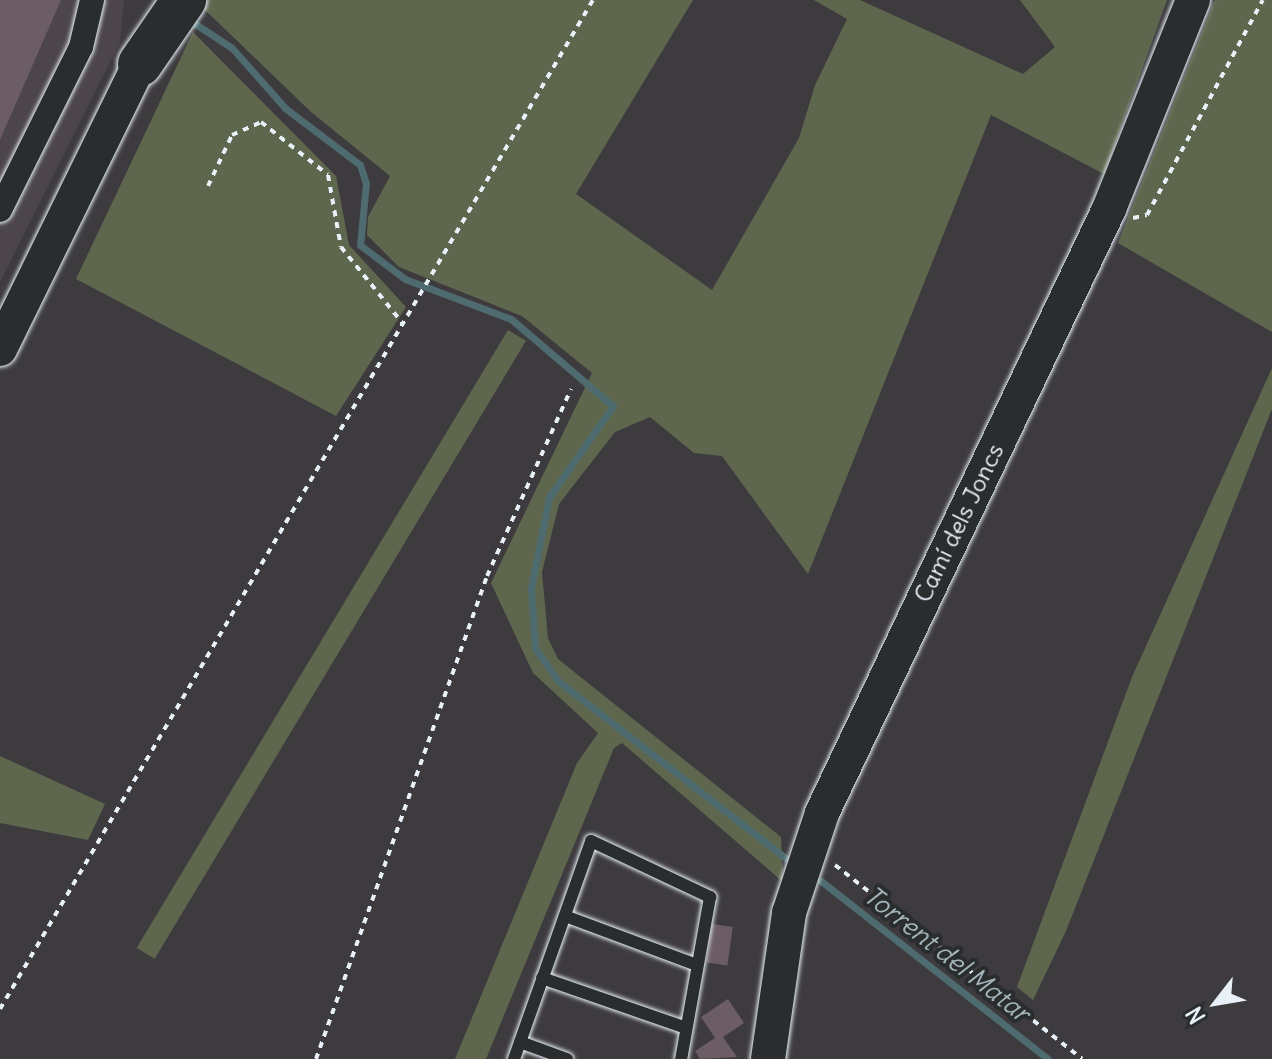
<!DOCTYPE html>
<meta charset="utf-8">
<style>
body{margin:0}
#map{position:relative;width:1272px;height:1059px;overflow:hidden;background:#3e3b3f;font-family:Delius,sans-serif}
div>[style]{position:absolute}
.built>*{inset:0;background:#4c454b}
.green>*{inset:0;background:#5e674e;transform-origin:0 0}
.stream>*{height:7px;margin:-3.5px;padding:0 3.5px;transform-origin:3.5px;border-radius:3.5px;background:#4e6c70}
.building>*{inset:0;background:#6c5c66;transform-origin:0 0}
.path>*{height:4px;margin-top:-2px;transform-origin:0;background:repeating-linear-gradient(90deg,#e8f1f8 0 6px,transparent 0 12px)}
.roads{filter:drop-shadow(0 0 2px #e8f1f8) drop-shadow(0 0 2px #e8f1f8)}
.lane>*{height:12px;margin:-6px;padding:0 6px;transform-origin:6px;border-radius:6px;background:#2a2d2e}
.street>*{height:24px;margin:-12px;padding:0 12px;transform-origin:12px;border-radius:12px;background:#2a2d2e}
.secondary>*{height:34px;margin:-17px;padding:0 17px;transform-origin:17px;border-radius:17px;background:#2a2d2e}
.highway>*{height:44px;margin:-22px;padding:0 22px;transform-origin:22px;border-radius:22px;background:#2a2d2e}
span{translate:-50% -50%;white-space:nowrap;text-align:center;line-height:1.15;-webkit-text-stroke:8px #2a2d2e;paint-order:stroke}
.street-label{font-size:24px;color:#e8f1f8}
.water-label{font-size:26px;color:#a3b5bb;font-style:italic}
.north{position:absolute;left:1176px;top:963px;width:80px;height:80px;-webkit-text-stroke:6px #2a2d2e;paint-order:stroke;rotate:239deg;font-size:22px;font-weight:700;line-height:32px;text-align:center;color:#e8f1f8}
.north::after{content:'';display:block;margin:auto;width:28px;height:36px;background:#e8f1f8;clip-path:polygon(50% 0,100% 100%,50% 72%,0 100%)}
</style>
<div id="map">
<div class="built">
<div style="clip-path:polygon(0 0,124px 0,120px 42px,0 282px)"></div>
</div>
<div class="green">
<div style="clip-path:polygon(208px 0,693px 0,576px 194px,712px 290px,799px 138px,815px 85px,847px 19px,814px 0,860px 0,1023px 74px,1055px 47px,1020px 0,1167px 0,1104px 174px,991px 115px,808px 574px,722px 456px,694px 453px,650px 417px,615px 432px,559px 504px,542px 572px,548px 638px,558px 659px,781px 837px,783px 882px,622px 743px,614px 748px,486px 1059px,455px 1059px,577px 763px,598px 733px,533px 673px,491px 583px,592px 373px,522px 316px,399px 267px,367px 235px,368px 217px,390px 176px,310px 111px,202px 7px)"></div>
<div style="clip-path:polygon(1215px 0,1272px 0,1272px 332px,1118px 243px)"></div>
<div style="clip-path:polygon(193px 32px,336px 176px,349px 245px,406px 307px,336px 416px,76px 279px)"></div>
<div style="left:508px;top:330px;width:21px;height:721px;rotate:31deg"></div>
<div style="clip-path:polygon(1272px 368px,1272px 409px,1066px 931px,1033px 1000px,1017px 987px,1132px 677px)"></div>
<div style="clip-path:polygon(0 756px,105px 804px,88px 840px,0 823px)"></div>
</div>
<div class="stream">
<div style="left:194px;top:23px;width:45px;rotate:33.3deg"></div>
<div style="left:232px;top:48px;width:80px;rotate:48.5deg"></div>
<div style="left:285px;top:108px;width:94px;rotate:37.2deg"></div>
<div style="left:360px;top:165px;width:19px;rotate:72deg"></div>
<div style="left:366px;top:183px;width:62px;rotate:95.5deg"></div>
<div style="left:360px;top:245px;width:56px;rotate:37.1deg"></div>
<div style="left:405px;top:279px;width:113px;rotate:20.7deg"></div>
<div style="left:511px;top:319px;width:134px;rotate:40.5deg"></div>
<div style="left:613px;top:406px;width:111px;rotate:125.1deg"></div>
<div style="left:549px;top:497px;width:93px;rotate:101.2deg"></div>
<div style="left:531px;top:588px;width:60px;rotate:86.2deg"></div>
<div style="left:535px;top:648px;width:39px;rotate:55deg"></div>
<div style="left:557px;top:680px;width:290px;rotate:37.9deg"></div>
<div style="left:821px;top:881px;width:288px;rotate:38.1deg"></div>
</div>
<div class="building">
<div style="clip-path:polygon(0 0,61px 0,0 140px)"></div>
<div style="left:712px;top:924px;width:21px;height:39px;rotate:8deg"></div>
<div style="clip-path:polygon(728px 999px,744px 1023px,723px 1037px,737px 1057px,700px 1059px,695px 1051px,715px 1038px,701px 1017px)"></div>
</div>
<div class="path">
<div style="left:208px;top:186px;width:56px;rotate:-64.8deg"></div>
<div style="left:232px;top:135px;width:32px;rotate:-24deg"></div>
<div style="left:261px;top:122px;width:85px;rotate:38.3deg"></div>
<div style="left:328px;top:175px;width:73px;rotate:79.8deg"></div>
<div style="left:341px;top:247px;width:100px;rotate:51.1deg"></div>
<div style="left:1133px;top:218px;width:14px;rotate:-12deg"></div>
<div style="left:1147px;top:215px;width:244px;rotate:-61.7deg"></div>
<div style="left:835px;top:865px;width:314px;rotate:38.1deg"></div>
<div style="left:0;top:1009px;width:1170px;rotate:-59.56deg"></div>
<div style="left:316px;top:1059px;width:512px;rotate:-70.5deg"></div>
<div style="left:487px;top:576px;width:205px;rotate:-65.8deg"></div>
</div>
<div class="roads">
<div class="lane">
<div style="left:565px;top:916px;width:141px;rotate:20.4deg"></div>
<div style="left:542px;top:978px;width:152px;rotate:19.1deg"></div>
<div style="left:520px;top:1042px;width:50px;rotate:19.9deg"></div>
<div style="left:514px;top:1059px;width:231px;rotate:-70.5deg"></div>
<div style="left:591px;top:841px;width:132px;rotate:25.2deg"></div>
<div style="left:710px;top:897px;width:165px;rotate:100.1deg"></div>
</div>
<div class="street">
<div style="left:0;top:210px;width:182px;rotate:-63.6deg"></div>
<div style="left:81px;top:47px;width:48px;rotate:-76.8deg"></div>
</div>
<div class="secondary">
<div style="left:0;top:349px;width:343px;rotate:-63.9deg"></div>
<div style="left:768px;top:1059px;width:148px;rotate:-81.8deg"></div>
<div style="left:789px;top:913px;width:105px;rotate:-71.7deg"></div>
<div style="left:822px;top:813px;width:669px;rotate:-64.58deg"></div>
<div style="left:1109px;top:209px;width:225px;rotate:-68.1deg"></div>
</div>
<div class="highway">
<div style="left:140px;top:64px;width:78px;rotate:-55.5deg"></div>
</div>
</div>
<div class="street-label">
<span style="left:959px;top:523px;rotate:-64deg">Camí dels Joncs</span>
</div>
<div class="water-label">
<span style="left:947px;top:954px;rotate:38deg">Torrent del Matar</span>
</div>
<div class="north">N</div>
</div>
